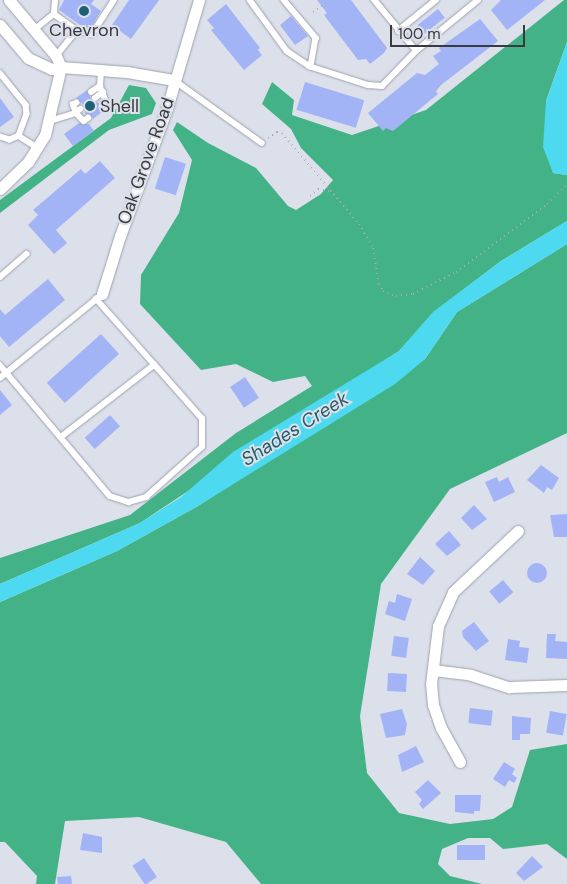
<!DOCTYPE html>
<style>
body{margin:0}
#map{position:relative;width:567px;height:884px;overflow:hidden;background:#dce0eb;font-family:"DM Sans",sans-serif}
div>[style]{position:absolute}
.forest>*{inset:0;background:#43b387}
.water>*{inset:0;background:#4dd9f0}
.building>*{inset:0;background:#a2b4f6;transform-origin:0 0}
.round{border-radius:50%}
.path>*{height:2px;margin-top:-1px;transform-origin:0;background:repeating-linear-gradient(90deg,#a8abb4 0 1px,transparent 0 5px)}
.roads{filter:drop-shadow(0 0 1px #9da1ab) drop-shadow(0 0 1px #9da1ab)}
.lane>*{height:5.5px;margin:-2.75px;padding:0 2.75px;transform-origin:2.75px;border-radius:2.75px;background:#fff}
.street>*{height:11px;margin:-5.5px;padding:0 5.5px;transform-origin:5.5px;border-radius:5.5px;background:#fff}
.dots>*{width:14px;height:14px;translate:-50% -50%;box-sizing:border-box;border:2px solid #dce0eb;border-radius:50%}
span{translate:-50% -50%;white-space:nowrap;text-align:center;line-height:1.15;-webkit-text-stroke:4px #dce0eb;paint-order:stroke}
.poi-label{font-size:18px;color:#383a3e}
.left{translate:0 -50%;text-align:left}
.street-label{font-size:18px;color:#383a3e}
.water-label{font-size:19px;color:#245d67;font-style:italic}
.scale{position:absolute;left:390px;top:25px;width:135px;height:22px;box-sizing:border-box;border:2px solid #383a3e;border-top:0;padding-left:6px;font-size:15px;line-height:18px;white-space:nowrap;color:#383a3e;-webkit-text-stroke:4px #dce0eb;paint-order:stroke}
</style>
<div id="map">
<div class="forest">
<div style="clip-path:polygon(564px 0,567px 0,567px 42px,546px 101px,553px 173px,567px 175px,567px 221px,501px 261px,434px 312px,399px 351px,140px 523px,0 584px,0 558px,130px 515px,236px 433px,312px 386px,305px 376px,273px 382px,236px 364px,201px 370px,140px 304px,141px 275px,179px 213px,192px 160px,173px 130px,177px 122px,208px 143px,256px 168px,288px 206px,296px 210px,321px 194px,333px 180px,301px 148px,291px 129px,262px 104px,272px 82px,294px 100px,292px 115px,352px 135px,426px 110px)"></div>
<div style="clip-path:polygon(129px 85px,146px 88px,156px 103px,152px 114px,109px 130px,0 213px,0 200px,111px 118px)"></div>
<div style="clip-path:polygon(567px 244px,567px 433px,450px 489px,381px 584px,360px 716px,367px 773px,399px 813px,450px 824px,493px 819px,512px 807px,530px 750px,567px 744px,567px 859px,547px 844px,503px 849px,490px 838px,468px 838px,442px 849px,438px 864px,450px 876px,482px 884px,261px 884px,226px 842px,139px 817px,65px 821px,55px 884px,36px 884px,37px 876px,5px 842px,0 842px,0 602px,117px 551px,198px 506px,425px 359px,457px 312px)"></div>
</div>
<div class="water">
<div style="clip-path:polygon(567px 42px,567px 175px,553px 173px,543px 147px,546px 101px)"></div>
<div style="clip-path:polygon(567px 221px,567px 244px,457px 312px,425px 359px,395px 384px,198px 506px,117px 551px,0 602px,0 584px,140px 523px,181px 497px,233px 452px,399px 351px,433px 312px,501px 261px)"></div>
</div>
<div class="building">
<div style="clip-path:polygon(64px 0,94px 0,91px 4px,101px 11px,90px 29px,83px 27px,59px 10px)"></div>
<div style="clip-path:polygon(129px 0,159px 0,131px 39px,112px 25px)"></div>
<div style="clip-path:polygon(317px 0,351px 0,387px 48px,384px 53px,370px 64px,366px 59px,358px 60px,324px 15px,327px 13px)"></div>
<div style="clip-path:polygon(501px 0,545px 0,507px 30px,491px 10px)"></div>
<div style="clip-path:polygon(226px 4px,260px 48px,258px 50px,262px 55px,244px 70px,211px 30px,214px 28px,207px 20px)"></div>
<div style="left:438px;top:9px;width:11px;height:26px;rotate:52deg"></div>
<div style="clip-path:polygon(291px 16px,308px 36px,295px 45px,280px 25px)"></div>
<div style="clip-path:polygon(480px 19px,498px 41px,441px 85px,436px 91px,438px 94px,393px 131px,386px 128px,383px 131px,368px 113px,417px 73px,425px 75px,439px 64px,433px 56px,441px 51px,439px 48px)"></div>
<div style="left:305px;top:82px;width:62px;height:29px;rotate:17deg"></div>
<div style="clip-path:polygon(87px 90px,92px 101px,99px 103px,98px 108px,102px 112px,93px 119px,90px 114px,85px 114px,85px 106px,76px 98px)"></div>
<div style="clip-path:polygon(0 98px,14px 117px,0 127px)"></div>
<div style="clip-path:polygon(79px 123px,89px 124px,94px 131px,73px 146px,64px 134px)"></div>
<div style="left:165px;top:157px;width:22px;height:33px;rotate:18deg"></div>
<div style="clip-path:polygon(100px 161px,115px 178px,56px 230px,67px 243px,54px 254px,28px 225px,38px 215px,33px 210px,81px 169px,85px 174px)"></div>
<div style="clip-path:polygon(48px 279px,65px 300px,9px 347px,0 336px,0 309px,5px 315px)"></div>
<div style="left:101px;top:334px;width:27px;height:73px;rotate:48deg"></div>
<div style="left:245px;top:377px;width:25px;height:18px;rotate:56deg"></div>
<div style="clip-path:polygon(0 390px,12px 405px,0 415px)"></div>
<div style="left:110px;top:415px;width:15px;height:34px;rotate:48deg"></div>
<div style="clip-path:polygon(541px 465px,559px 478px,552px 490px,547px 487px,544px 493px,527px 480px)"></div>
<div style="clip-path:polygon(497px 477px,499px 482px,508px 477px,515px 492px,494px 502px,485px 482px)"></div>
<div style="clip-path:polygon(474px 505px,487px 519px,472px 530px,461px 518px)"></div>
<div style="clip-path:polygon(567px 514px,567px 537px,554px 537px,550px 515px)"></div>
<div style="clip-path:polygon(449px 531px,461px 545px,447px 556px,435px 544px)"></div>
<div style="clip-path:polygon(420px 557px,435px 571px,423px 585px,407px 574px)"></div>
<div class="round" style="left:527px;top:563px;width:20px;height:20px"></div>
<div style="left:503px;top:580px;width:16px;height:18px;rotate:50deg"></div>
<div style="clip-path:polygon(397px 594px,412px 599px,405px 621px,385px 614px,389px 601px,395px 603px)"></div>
<div style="clip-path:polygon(474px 622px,489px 641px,476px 651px,463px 637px,462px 631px)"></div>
<div style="clip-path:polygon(547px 634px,556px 634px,555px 641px,567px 642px,567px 659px,546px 658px)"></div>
<div style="left:394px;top:636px;width:15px;height:20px;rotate:8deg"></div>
<div style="clip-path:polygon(508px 639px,520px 641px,519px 647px,529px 648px,527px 663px,505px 660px)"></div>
<div style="left:388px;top:673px;width:19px;height:18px;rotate:3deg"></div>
<div style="left:470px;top:708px;width:23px;height:15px;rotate:7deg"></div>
<div style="clip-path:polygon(402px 709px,407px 724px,405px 735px,386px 738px,380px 714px)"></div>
<div style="left:550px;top:711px;width:17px;height:22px;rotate:10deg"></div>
<div style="clip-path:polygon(512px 716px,531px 718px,530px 734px,520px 734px,520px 740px,512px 740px)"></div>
<div style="clip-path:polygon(416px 746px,424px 762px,402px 772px,398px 755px)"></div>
<div style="clip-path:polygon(504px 762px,515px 769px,512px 774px,517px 778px,514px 783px,509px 780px,505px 787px,493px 779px)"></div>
<div style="clip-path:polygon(428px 780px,441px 793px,423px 809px,419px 804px,422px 800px,415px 792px)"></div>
<div style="clip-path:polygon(455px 795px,481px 795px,480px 811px,474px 811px,474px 814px,455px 812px)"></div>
<div style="clip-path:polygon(83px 833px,102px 837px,102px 853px,80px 850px)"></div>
<div style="left:457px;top:845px;width:28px;height:15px"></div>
<div style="clip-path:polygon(532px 856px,543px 867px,524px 881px,516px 873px)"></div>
<div style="left:144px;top:858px;width:23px;height:14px;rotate:56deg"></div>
<div style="clip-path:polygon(71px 876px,72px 884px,58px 884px,57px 877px)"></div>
</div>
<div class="path">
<div style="left:313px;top:12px;width:20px;rotate:-37deg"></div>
<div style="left:268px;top:138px;width:11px;rotate:-34deg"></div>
<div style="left:277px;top:132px;width:5px;rotate:11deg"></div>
<div style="left:282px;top:133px;width:119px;rotate:49.8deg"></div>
<div style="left:359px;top:224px;width:28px;rotate:60deg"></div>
<div style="left:373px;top:248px;width:36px;rotate:81deg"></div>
<div style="left:379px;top:284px;width:8px;rotate:60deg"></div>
<div style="left:383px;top:291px;width:14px;rotate:21deg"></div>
<div style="left:396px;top:296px;width:17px;rotate:-7deg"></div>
<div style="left:413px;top:294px;width:48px;rotate:-27.1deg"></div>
<div style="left:456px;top:272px;width:114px;rotate:-36.8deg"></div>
<div style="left:547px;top:204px;width:28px;rotate:-44deg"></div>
<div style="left:310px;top:196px;width:11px;rotate:-41deg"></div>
<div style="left:318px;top:189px;width:14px;rotate:12deg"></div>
</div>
<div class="roads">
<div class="lane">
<div style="left:250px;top:0;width:63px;rotate:54deg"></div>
<div style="left:287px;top:51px;width:27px;rotate:34deg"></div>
<div style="left:309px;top:66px;width:62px;rotate:17.9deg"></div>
<div style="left:368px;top:85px;width:14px;rotate:4deg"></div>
<div style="left:382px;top:86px;width:49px;rotate:-45.8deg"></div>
<div style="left:416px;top:51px;width:66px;rotate:-129.5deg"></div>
<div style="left:284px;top:0;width:50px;rotate:49.9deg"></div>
<div style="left:316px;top:38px;width:29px;rotate:100deg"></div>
<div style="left:54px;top:14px;width:28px;rotate:35deg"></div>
<div style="left:34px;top:30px;width:26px;rotate:-39deg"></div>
<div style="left:54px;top:14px;width:14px;rotate:-86deg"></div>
<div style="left:398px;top:31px;width:49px;rotate:-39.2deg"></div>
<div style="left:416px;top:51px;width:80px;rotate:-39.4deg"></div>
<div style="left:56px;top:56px;width:33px;rotate:-51deg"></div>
<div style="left:77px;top:30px;width:16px;rotate:15deg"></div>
<div style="left:92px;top:34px;width:40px;rotate:-57.1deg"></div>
<div style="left:0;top:73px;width:41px;rotate:50.9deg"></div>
<div style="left:26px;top:105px;width:9px;rotate:84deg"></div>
<div style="left:27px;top:114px;width:23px;rotate:110deg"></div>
<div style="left:19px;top:136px;width:10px;rotate:156deg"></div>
<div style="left:10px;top:140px;width:10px;rotate:-163deg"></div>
<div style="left:174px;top:80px;width:108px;rotate:35.6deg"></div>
<div style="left:100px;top:86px;width:18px;rotate:68deg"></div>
<div style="left:107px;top:103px;width:6px;rotate:141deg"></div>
<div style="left:91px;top:92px;width:11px;rotate:-34deg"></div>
<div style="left:100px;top:86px;width:15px;rotate:-86deg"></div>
<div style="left:95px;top:98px;width:10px;rotate:-37deg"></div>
<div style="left:81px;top:109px;width:6px;rotate:141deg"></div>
<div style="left:76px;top:113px;width:11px;rotate:45deg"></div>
<div style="left:84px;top:121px;width:5px;rotate:-37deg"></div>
<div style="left:50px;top:121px;width:27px;rotate:-17deg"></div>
<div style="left:76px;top:113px;width:9px;rotate:-111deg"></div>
<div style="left:73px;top:105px;width:4px;rotate:-34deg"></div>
<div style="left:19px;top:136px;width:22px;rotate:32deg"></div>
<div style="left:0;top:277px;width:35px;rotate:-41deg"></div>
<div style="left:0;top:365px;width:171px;rotate:50deg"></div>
<div style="left:110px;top:496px;width:20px;rotate:18deg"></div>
<div style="left:129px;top:502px;width:18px;rotate:-16deg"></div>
<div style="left:146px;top:497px;width:75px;rotate:-41.8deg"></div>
<div style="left:202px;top:447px;width:28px;rotate:-90deg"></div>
<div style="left:202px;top:419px;width:160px;rotate:-131.5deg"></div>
<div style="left:0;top:378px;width:128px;rotate:-39.3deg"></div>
<div style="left:61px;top:437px;width:118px;rotate:-37.7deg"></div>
</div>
<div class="street">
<div style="left:9px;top:0;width:73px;rotate:50deg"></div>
<div style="left:56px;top:56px;width:12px;rotate:66deg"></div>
<div style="left:0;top:25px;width:43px;rotate:49.7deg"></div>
<div style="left:28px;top:58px;width:26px;rotate:25deg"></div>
<div style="left:52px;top:69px;width:9px;rotate:-13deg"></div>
<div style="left:61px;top:67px;width:66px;rotate:4.3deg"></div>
<div style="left:127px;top:72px;width:48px;rotate:9.7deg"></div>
<div style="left:0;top:189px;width:39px;rotate:-44deg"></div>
<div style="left:28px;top:162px;width:32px;rotate:-58deg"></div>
<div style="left:45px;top:135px;width:70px;rotate:-76.8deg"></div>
<div style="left:102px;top:294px;width:61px;rotate:-72.8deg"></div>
<div style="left:120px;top:236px;width:136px;rotate:-69.8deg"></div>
<div style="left:167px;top:108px;width:113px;rotate:-73.5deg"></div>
<div style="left:433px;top:670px;width:38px;rotate:7deg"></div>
<div style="left:471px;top:675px;width:40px;rotate:18deg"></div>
<div style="left:509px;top:687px;width:58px;rotate:-2deg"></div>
<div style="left:460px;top:762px;width:39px;rotate:-119deg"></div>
<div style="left:441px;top:728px;width:24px;rotate:-109deg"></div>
<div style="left:433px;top:705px;width:21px;rotate:-95deg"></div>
<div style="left:431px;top:684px;width:58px;rotate:-83.1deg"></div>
<div style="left:438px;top:626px;width:37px;rotate:-66deg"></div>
<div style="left:453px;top:592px;width:89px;rotate:-43.2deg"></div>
</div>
</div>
<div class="dots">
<div style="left:84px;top:11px;background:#1e6174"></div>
<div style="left:90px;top:106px;background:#1e6174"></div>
</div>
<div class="poi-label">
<span style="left:84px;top:30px">Chevron</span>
<span class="left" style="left:100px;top:106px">Shell</span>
</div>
<div class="street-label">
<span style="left:146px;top:161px;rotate:-70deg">Oak Grove Road</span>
</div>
<div class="water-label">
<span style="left:295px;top:429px;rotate:-32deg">Shades Creek</span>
</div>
<div class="scale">100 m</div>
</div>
